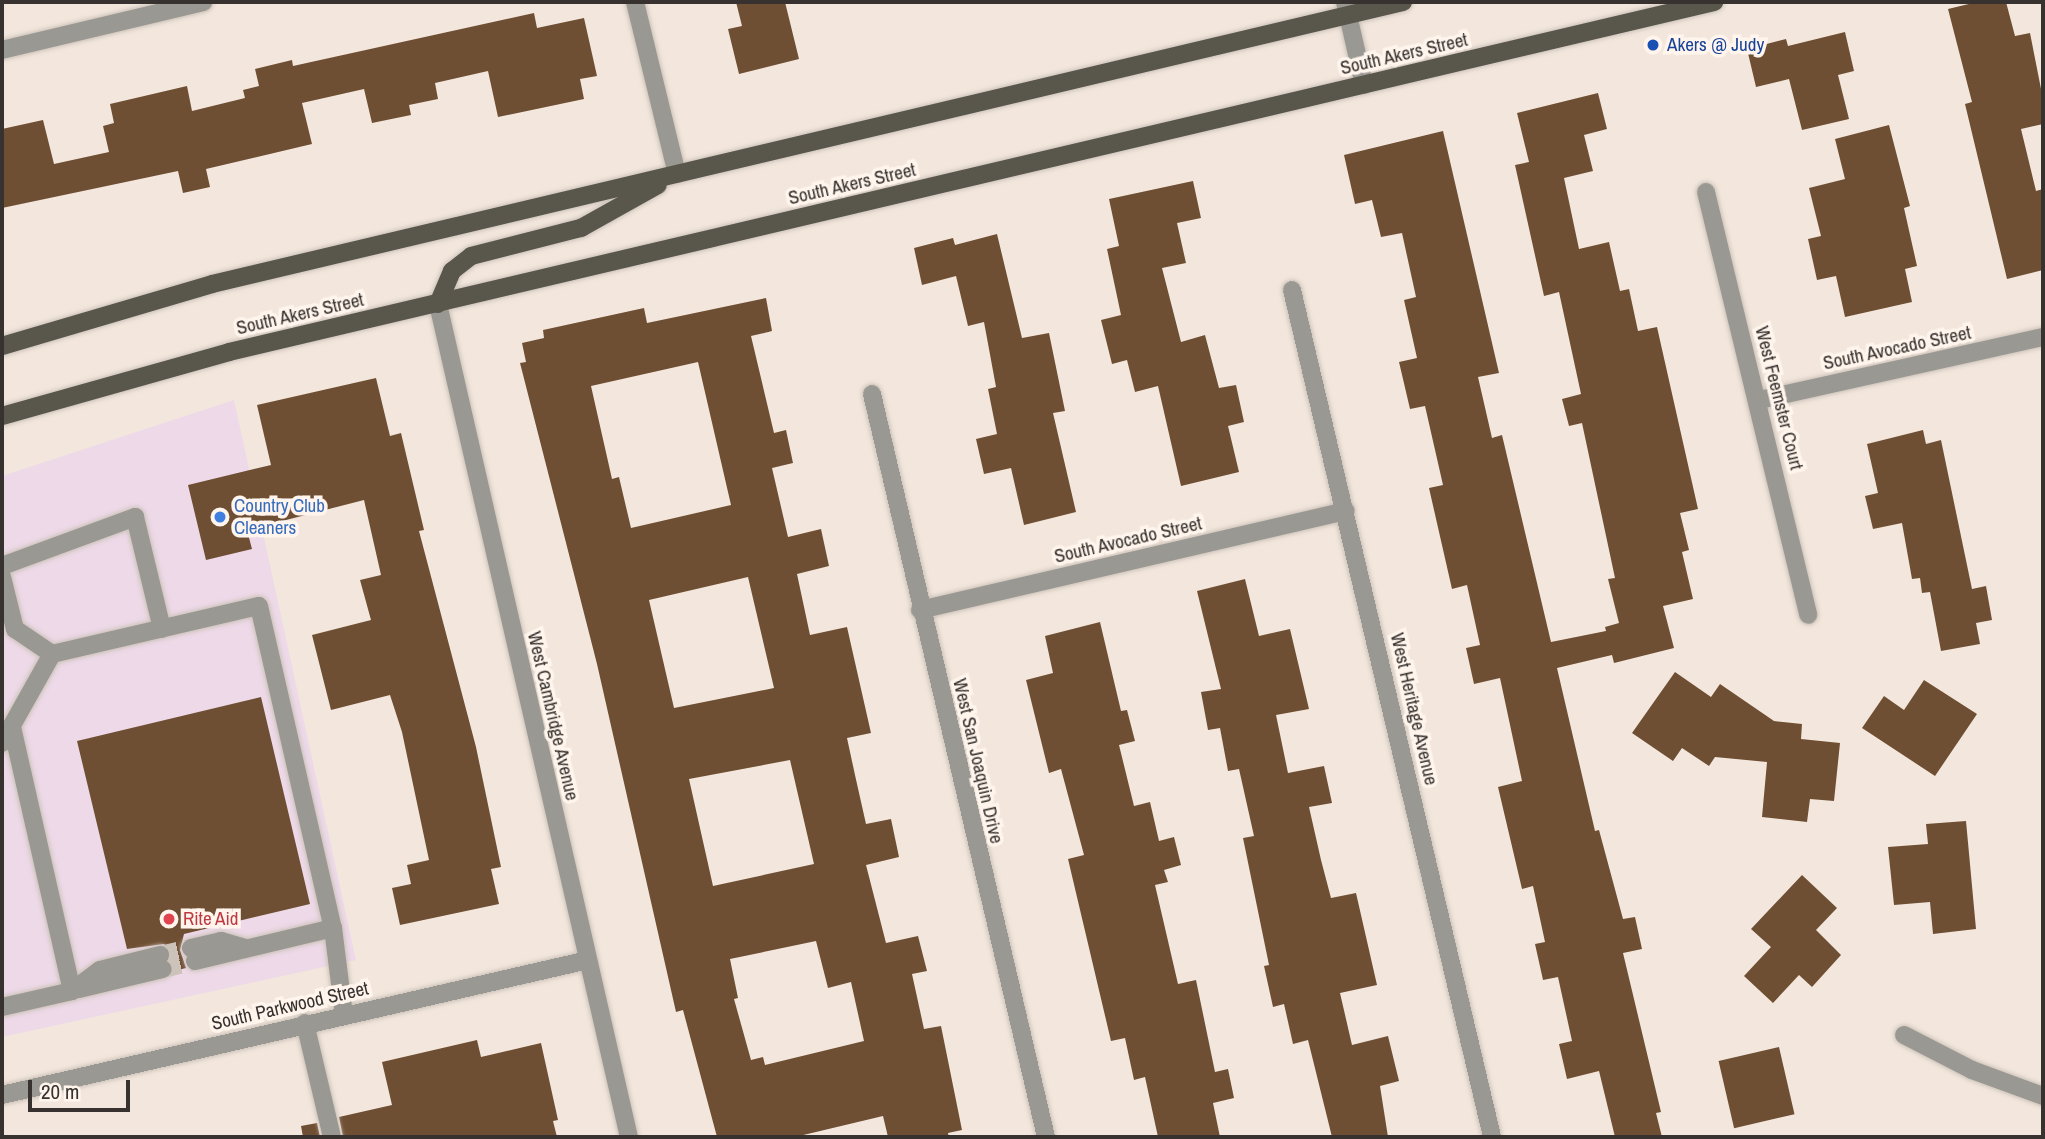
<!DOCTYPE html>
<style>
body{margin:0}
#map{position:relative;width:2045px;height:1139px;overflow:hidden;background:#f3e7dd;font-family:"Archivo Narrow",sans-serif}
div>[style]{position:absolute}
.commercial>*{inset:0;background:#edd9e8}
.building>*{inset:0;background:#6f4f33;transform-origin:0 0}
.minor-tunnel>*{height:18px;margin-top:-9px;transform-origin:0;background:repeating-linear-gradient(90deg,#cdc3ba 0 18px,transparent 0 27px)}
.roads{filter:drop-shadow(0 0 2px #cdc3ba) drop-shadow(0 0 2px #cdc3ba)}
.minor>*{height:18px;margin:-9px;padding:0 9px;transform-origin:9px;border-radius:9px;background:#9a9892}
.major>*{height:18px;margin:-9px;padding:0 9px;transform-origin:9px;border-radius:9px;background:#59564c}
.dots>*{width:19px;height:19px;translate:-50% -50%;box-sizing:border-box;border:4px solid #fff5ed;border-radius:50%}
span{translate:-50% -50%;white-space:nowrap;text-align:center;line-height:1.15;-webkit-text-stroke:7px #fff5ed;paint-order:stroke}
.transit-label{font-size:19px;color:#164399}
.left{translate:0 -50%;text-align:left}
.street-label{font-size:19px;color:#37322f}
.shop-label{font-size:19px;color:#366cbe}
.health-label{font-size:19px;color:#be3a42}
.frame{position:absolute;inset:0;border:4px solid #37322f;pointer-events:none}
.scale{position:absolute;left:28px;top:1080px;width:102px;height:32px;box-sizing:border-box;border:4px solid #37322f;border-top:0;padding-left:9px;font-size:21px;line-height:24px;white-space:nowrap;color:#37322f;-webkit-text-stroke:5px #fff5ed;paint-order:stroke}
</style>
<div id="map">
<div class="commercial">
<div style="clip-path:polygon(234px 400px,356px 960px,2px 1037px,2px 476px)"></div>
</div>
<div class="building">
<div style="clip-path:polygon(736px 2px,785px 2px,799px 59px,739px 74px,728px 29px,742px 26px)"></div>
<div style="clip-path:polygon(1977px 2px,2006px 2px,2015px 36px,2030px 33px,2043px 99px,2043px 124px,2021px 129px,2036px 191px,2043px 189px,2043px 270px,2007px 279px,1965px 104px,1972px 102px,1948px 9px)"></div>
<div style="clip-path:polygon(534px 13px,537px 28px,584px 18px,597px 76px,580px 79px,584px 99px,498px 117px,488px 71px,435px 83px,438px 99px,409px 105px,411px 115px,372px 123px,364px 89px,302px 103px,312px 144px,206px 169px,210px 187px,183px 193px,178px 171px,2px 208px,2px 129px,43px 120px,54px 164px,109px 152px,103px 126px,114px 123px,110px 104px,187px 86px,192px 111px,245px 98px,243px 90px,259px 86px,255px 69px,292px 60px,293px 66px)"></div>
<div style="clip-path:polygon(1845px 32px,1854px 71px,1838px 75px,1849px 119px,1802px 130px,1789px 79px,1756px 87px,1747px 49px,1786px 39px,1788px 46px)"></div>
<div style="clip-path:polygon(1598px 93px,1607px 129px,1584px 135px,1593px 171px,1564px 178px,1579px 249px,1609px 242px,1620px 291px,1629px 289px,1638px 331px,1657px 327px,1698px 509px,1680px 513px,1689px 550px,1682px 552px,1693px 599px,1663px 606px,1674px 648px,1614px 663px,1612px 655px,1557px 668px,1595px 831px,1599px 830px,1623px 919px,1635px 917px,1642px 949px,1623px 953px,1661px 1112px,1656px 1113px,1662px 1137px,1615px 1137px,1599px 1071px,1567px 1079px,1559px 1044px,1572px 1041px,1558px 977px,1543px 980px,1535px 944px,1545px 942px,1533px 886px,1522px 889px,1498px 787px,1522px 781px,1500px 678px,1474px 684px,1466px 648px,1480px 645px,1467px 585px,1452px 589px,1429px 488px,1443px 485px,1425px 406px,1410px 409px,1399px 362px,1417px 358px,1404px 300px,1416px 297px,1402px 233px,1381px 237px,1372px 200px,1355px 204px,1344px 155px,1443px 131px,1499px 373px,1478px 377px,1492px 438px,1502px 435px,1551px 642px,1606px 631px,1605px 627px,1619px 623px,1608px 579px,1615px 578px,1582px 423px,1569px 426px,1562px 399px,1581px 394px,1559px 292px,1544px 296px,1515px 165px,1529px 162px,1517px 113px)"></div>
<div style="clip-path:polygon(1889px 125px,1910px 206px,1904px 208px,1917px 266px,1905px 269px,1912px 302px,1845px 317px,1836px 276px,1817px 280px,1808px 239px,1821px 236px,1809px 188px,1845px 179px,1835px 139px)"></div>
<div style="clip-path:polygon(1193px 181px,1201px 218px,1177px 223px,1186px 263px,1162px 268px,1181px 342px,1205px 335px,1219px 388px,1236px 385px,1244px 422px,1228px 426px,1239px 472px,1181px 486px,1158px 386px,1135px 392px,1127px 360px,1112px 364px,1101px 320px,1121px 315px,1107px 249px,1119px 246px,1109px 199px)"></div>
<div style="clip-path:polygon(997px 234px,1022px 338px,1049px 333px,1065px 411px,1053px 413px,1076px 512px,1024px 525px,1011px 468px,984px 474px,976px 439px,997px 434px,988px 389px,996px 387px,984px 322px,968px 326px,956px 276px,922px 285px,914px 248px,953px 238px,955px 245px)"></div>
<div style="clip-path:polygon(evenodd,766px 298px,772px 331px,751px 336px,774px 433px,786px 430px,793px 463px,772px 468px,788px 537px,821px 529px,829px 566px,797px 574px,810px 635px,847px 627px,871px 733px,847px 738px,855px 775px,866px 824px,891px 819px,899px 857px,866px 865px,886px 943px,918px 936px,927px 971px,912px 974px,924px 1029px,941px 1026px,962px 1130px,948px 1133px,949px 1137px,888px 1137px,883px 1116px,795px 1137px,717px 1137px,683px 1010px,676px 1012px,597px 664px,520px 363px,526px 362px,522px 343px,544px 338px,543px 330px,644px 308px,647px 323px,766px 298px,698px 362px,731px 505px,631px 528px,619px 477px,612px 479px,591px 386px,698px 362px,766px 298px,748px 577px,774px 688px,674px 708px,649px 600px,748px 577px,766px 298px,790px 760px,814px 864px,713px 886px,689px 779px,790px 760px,766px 298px,816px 941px,828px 988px,851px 982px,864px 1041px,765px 1065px,763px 1057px,751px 1060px,734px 999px,738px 998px,730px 959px,816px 941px)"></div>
<div style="clip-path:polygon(376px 378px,390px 436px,401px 433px,424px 530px,419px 531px,476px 747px,501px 867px,491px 869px,499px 904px,400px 925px,392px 888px,411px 884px,407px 865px,429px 860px,402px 732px,390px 695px,331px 710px,312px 635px,371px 620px,360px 580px,381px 575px,364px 500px,247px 530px,252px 549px,206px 560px,188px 485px,271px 465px,257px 405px)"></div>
<div style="clip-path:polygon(1923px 430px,1926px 444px,1941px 440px,1972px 589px,1986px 586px,1992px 620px,1976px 623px,1980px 644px,1941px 651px,1930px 592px,1922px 593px,1920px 578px,1912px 579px,1902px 523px,1873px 529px,1865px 496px,1878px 493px,1867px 444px)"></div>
<div style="clip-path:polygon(1245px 579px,1259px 636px,1290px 629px,1309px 709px,1276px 715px,1288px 773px,1324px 766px,1332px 803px,1309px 807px,1321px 860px,1331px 898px,1356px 893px,1377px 985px,1340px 993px,1352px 1045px,1388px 1036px,1399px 1081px,1380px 1086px,1388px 1137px,1332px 1137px,1308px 1040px,1293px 1044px,1284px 1004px,1273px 1007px,1264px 966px,1269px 965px,1243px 838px,1254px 836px,1239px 769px,1228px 771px,1220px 728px,1208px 730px,1201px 692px,1221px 689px,1197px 591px)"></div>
<div style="clip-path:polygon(1100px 622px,1121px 711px,1127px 710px,1135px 741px,1119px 745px,1134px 806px,1150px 802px,1159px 841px,1174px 837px,1181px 865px,1164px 870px,1168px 882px,1155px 885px,1178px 984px,1196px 980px,1215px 1072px,1228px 1069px,1234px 1098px,1213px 1103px,1220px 1137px,1158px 1137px,1145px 1077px,1134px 1080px,1125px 1038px,1111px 1041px,1068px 859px,1084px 855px,1061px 769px,1049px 773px,1026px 680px,1053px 673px,1045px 636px)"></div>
<div style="clip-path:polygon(1675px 672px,1711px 697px,1720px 684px,1774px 721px,1802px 724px,1801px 739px,1840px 743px,1834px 801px,1810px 799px,1807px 822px,1762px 817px,1767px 762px,1715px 757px,1709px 766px,1682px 748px,1673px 761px,1632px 733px)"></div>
<div style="clip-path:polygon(1924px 680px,1977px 714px,1935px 776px,1862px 728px,1884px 696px,1904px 710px)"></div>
<div style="clip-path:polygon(261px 697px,310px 904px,184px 934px,180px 950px,186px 968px,174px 971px,171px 952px,164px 944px,127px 949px,77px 741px)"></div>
<div style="clip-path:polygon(1966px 821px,1976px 929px,1933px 934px,1930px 902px,1894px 905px,1888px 847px,1928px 844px,1926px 824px)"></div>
<div style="clip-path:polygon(1802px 875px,1837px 908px,1816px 930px,1841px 955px,1812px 987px,1799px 975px,1773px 1003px,1744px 976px,1771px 947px,1751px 929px)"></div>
<div style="clip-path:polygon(477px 1040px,481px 1057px,541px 1043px,558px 1120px,553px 1121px,557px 1137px,343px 1137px,339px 1117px,392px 1105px,382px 1062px)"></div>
<div style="left:1779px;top:1047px;width:69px;height:62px;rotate:77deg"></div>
<div style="clip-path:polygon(317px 1123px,320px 1137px,303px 1137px,301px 1126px)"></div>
</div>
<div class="minor-tunnel">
<div style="left:160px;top:955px;width:32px;rotate:-13deg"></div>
<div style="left:163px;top:969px;width:33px;rotate:-14deg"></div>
</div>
<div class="roads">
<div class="minor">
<div style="left:635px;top:2px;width:177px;rotate:76.3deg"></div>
<div style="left:1345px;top:2px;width:85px;rotate:77.1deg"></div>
<div style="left:2px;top:50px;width:207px;rotate:-13.4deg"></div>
<div style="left:1706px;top:192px;width:435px;rotate:76.4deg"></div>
<div style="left:1292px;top:290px;width:870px;rotate:76.71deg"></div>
<div style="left:438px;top:304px;width:855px;rotate:77.09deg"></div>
<div style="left:872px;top:394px;width:763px;rotate:76.82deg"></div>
<div style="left:1759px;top:400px;width:291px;rotate:-12.5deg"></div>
<div style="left:2px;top:566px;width:142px;rotate:-20.2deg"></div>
<div style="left:135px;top:517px;width:115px;rotate:76.4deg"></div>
<div style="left:2px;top:577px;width:54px;rotate:76deg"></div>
<div style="left:15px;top:629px;width:45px;rotate:34deg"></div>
<div style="left:52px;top:654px;width:102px;rotate:119.3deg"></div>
<div style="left:920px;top:610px;width:437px;rotate:-13.1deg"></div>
<div style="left:52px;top:654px;width:212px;rotate:-13.1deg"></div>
<div style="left:259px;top:606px;width:330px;rotate:77.1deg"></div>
<div style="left:333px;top:928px;width:88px;rotate:82.8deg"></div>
<div style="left:191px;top:948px;width:31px;rotate:-13deg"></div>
<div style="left:221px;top:941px;width:25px;rotate:16deg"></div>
<div style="left:195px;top:961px;width:142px;rotate:-13.4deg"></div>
<div style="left:79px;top:989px;width:86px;rotate:-13.4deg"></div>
<div style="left:72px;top:991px;width:35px;rotate:-37deg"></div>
<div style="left:100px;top:970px;width:62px;rotate:-14deg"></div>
<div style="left:2px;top:1007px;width:72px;rotate:-12.9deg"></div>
<div style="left:72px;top:991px;width:272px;rotate:-102.8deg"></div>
<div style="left:305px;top:1023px;width:117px;rotate:76.7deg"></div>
<div style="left:1904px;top:1035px;width:76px;rotate:27.2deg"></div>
<div style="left:1972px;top:1070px;width:76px;rotate:20.1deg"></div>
<div style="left:2px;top:1095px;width:601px;rotate:-12.97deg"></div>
</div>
<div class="major">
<div style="left:438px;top:304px;width:36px;rotate:-67deg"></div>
<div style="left:452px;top:271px;width:24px;rotate:-38deg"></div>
<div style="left:471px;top:256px;width:114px;rotate:-14.3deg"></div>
<div style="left:581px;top:228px;width:88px;rotate:-29.2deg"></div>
<div style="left:2px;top:346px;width:219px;rotate:-16.4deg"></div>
<div style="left:212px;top:284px;width:1224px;rotate:-13.32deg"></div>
<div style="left:2px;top:416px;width:236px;rotate:-15.7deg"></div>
<div style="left:229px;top:352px;width:1526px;rotate:-13.26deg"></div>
</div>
</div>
<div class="dots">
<div style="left:1653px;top:45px;background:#1a4fb4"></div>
<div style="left:220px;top:517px;background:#3f7fe0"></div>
<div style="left:169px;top:919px;background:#e0444e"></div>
</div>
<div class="transit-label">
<span class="left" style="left:1667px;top:45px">Akers @ Judy</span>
</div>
<div class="street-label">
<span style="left:1404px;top:54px;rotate:-13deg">South Akers Street</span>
<span style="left:852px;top:184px;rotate:-13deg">South Akers Street</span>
<span style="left:300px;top:314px;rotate:-13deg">South Akers Street</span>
<span style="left:1897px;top:348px;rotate:-12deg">South Avocado Street</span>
<span style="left:1779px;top:398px;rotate:76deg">West Feemster Court</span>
<span style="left:1128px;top:540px;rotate:-13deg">South Avocado Street</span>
<span style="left:1414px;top:709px;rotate:77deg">West Heritage Avenue</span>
<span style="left:553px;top:716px;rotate:77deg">West Cambridge Avenue</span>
<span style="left:978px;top:761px;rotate:77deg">West San Joaquin Drive</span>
<span style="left:290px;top:1006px;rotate:-13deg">South Parkwood Street</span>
</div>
<div class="shop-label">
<span class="left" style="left:234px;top:517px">Country Club<br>Cleaners</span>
</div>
<div class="health-label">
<span class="left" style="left:183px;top:919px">Rite Aid</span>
</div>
<div class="frame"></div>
<div class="scale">20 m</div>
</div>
